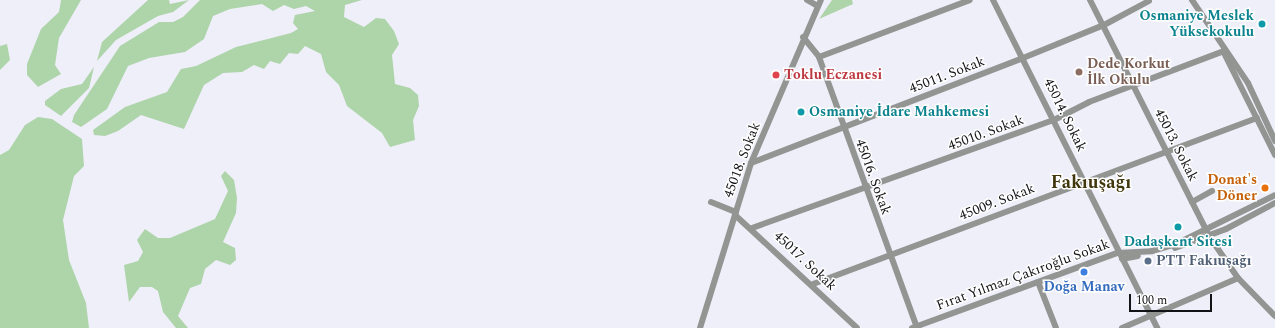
<!DOCTYPE html>
<meta charset="utf-8">
<style>
body{margin:0}
#map{position:relative;width:1275px;height:328px;overflow:hidden;background:#efeffa;font-family:Spectral,serif}
div>[style]{position:absolute}
.green>*{inset:0;background:#aed4aa}
.street>*{height:6px;margin:-3px;padding:0 3px;transform-origin:3px;border-radius:3px;background:#929592}
.dots>*{width:11px;height:11px;translate:-50% -50%;box-sizing:border-box;border:2px solid #fff;border-radius:50%}
span{translate:-50% -50%;white-space:nowrap;text-align:center;line-height:1.15;-webkit-text-stroke:3px #fff;paint-order:stroke}
.culture-label{font-size:14px;color:#0d838f;font-weight:700}
.right{translate:-100% -50%;text-align:right}
.left{translate:0 -50%;text-align:left}
.education-label{font-size:14px;color:#785e54;font-weight:700}
.health-label{font-size:14px;color:#be3a42;font-weight:700}
.street-label{font-size:14px;color:#131317}
.food-label{font-size:14px;color:#c56008;font-weight:700}
.service-label{font-size:14px;color:#4e5e75;font-weight:700}
.shop-label{font-size:14px;color:#366cbe;font-weight:700}
.district-label{font-size:18px;color:#41370d;font-weight:700}
.scale{position:absolute;left:1129px;top:294px;width:83px;height:18px;box-sizing:border-box;border:2px solid #131317;border-top:0;padding-left:5px;font-size:12px;line-height:14px;white-space:nowrap;color:#131317;-webkit-text-stroke:3px #fff;paint-order:stroke}
</style>
<div id="map">
<div class="green">
<div style="clip-path:polygon(61px 0,81px 0,59px 38px,55px 65px,61px 74px,38px 87px,27px 75px,27px 64px,41px 29px,59px 12px)"></div>
<div style="clip-path:polygon(148px 0,169px 0,170px 4px,189px 0,173px 12px,158px 16px,116px 40px,97px 61px,102px 42px)"></div>
<div style="clip-path:polygon(200px 0,362px 0,345px 5px,344px 17px,364px 27px,376px 18px,385px 19px,394px 31px,399px 44px,392px 55px,395px 84px,410px 88px,418px 95px,419px 106px,413px 120px,415px 140px,390px 147px,382px 133px,347px 106px,339px 85px,326px 72px,321px 54px,305px 46px,298px 54px,289px 53px,280px 64px,270px 61px,264px 69px,254px 65px,242px 72px,223px 73px,204px 85px,184px 129px,141px 115px,118px 131px,105px 136px,94px 135px,93px 130px,125px 107px,167px 92px,181px 69px,196px 66px,236px 47px,291px 33px,298px 29px,293px 23px,295px 15px,315px 11px,306px 6px,294px 9px,284px 5px,273px 11px,262px 4px,230px 9px,213px 16px,204px 39px,185px 52px,149px 58px,128px 66px,107px 109px,81px 127px,72px 122px,74px 115px,120px 46px,159px 22px,173px 22px,183px 17px)"></div>
<div style="clip-path:polygon(832px 0,852px 0,853px 4px,819px 19px)"></div>
<div style="clip-path:polygon(7px 44px,10px 60px,0 70px,0 46px)"></div>
<div style="clip-path:polygon(94px 67px,89px 88px,61px 116px,45px 105px,45px 101px,61px 89px,82px 84px)"></div>
<div style="clip-path:polygon(38px 117px,52px 119px,82px 139px,84px 166px,74px 176px,63px 220px,69px 260px,86px 303px,89px 328px,0 328px,0 155px,9px 150px,25px 125px)"></div>
<div style="clip-path:polygon(225px 171px,234px 180px,237px 198px,236px 213px,223px 242px,235px 248px,236px 260px,230px 265px,216px 260px,205px 269px,201px 284px,190px 288px,178px 316px,188px 328px,176px 328px,163px 312px,158px 291px,152px 287px,140px 287px,129px 302px,124px 265px,138px 261px,143px 252px,137px 240px,145px 229px,158px 238px,170px 238px,215px 219px,228px 191px,221px 176px)"></div>
</div>
<div class="street">
<div style="left:807px;top:0;width:10px;rotate:29deg"></div>
<div style="left:993px;top:0;width:367px;rotate:63.4deg"></div>
<div style="left:1090px;top:0;width:264px;rotate:63.2deg"></div>
<div style="left:1209px;top:236px;width:51px;rotate:55.4deg"></div>
<div style="left:1238px;top:278px;width:53px;rotate:45.8deg"></div>
<div style="left:1192px;top:0;width:100px;rotate:56deg"></div>
<div style="left:1248px;top:83px;width:64px;rotate:65deg"></div>
<div style="left:803px;top:37px;width:26px;rotate:51deg"></div>
<div style="left:819px;top:57px;width:288px;rotate:70.1deg"></div>
<div style="left:1225px;top:55px;width:112px;rotate:63.4deg"></div>
<div style="left:819px;top:57px;width:161px;rotate:-20.7deg"></div>
<div style="left:751px;top:163px;width:292px;rotate:-21.1deg"></div>
<div style="left:1023px;top:58px;width:87px;rotate:-22.2deg"></div>
<div style="left:1104px;top:25px;width:51px;rotate:-28.1deg"></div>
<div style="left:711px;top:202px;width:27px;rotate:22deg"></div>
<div style="left:1192px;top:202px;width:23px;rotate:-29deg"></div>
<div style="left:735px;top:215px;width:166px;rotate:42.8deg"></div>
<div style="left:752px;top:228px;width:321px;rotate:-19.7deg"></div>
<div style="left:1054px;top:120px;width:39px;rotate:-27deg"></div>
<div style="left:1089px;top:102px;width:144px;rotate:-20.7deg"></div>
<div style="left:1175px;top:248px;width:54px;rotate:-20.4deg"></div>
<div style="left:1226px;top:229px;width:55px;rotate:-28deg"></div>
<div style="left:1122px;top:259px;width:16px;rotate:-11deg"></div>
<div style="left:1038px;top:282px;width:49px;rotate:68.6deg"></div>
<div style="left:813px;top:284px;width:474px;rotate:-20.5deg"></div>
<div style="left:700px;top:328px;width:173px;rotate:-72.8deg"></div>
<div style="left:751px;top:163px;width:177px;rotate:-66.8deg"></div>
<div style="left:912px;top:328px;width:218px;rotate:-20.1deg"></div>
<div style="left:1117px;top:253px;width:35px;rotate:-3deg"></div>
<div style="left:1152px;top:251px;width:25px;rotate:-16deg"></div>
<div style="left:1176px;top:244px;width:110px;rotate:-26.3deg"></div>
<div style="left:1122px;top:328px;width:126px;rotate:-23.3deg"></div>
</div>
<div class="dots">
<div style="left:1262px;top:24px;background:#0f9aa8"></div>
<div style="left:1079px;top:72px;background:#8d6e63"></div>
<div style="left:776px;top:75px;background:#e0444e"></div>
<div style="left:801px;top:112px;background:#0f9aa8"></div>
<div style="left:1265px;top:188px;background:#e8710a"></div>
<div style="left:1178px;top:227px;background:#0f9aa8"></div>
<div style="left:1148px;top:261px;background:#5c6f8a"></div>
<div style="left:1084px;top:272px;background:#3f7fe0"></div>
</div>
<div class="culture-label">
<span class="right" style="left:1254px;top:24px">Osmaniye Meslek<br>Yüksekokulu</span>
<span class="left" style="left:809px;top:112px">Osmaniye İdare Mahkemesi</span>
<span style="left:1178px;top:242px">Dadaşkent Sitesi</span>
</div>
<div class="education-label">
<span class="left" style="left:1087px;top:72px">Dede Korkut<br>İlk Okulu</span>
</div>
<div class="health-label">
<span class="left" style="left:784px;top:75px">Toklu Eczanesi</span>
</div>
<div class="street-label">
<span style="left:947px;top:75px;rotate:-21deg">45011. Sokak</span>
<span style="left:1065px;top:115px;rotate:64deg">45014. Sokak</span>
<span style="left:986px;top:133px;rotate:-20deg">45010. Sokak</span>
<span style="left:1176px;top:145px;rotate:63deg">45013. Sokak</span>
<span style="left:742px;top:160px;rotate:-69deg">45018. Sokak</span>
<span style="left:873px;top:177px;rotate:70deg">45016. Sokak</span>
<span style="left:997px;top:202px;rotate:-21deg">45009. Sokak</span>
<span style="left:805px;top:261px;rotate:43deg">45017. Sokak</span>
<span style="left:1023px;top:275px;rotate:-20deg">Fırat Yılmaz Çakıroğlu Sokak</span>
</div>
<div class="food-label">
<span class="right" style="left:1257px;top:188px">Donat's<br>Döner</span>
</div>
<div class="service-label">
<span class="left" style="left:1156px;top:261px">PTT Fakıuşağı</span>
</div>
<div class="shop-label">
<span style="left:1084px;top:287px">Doğa Manav</span>
</div>
<div class="district-label">
<span style="left:1091px;top:183px">Fakıuşağı</span>
</div>
<div class="scale">100 m</div>
</div>
